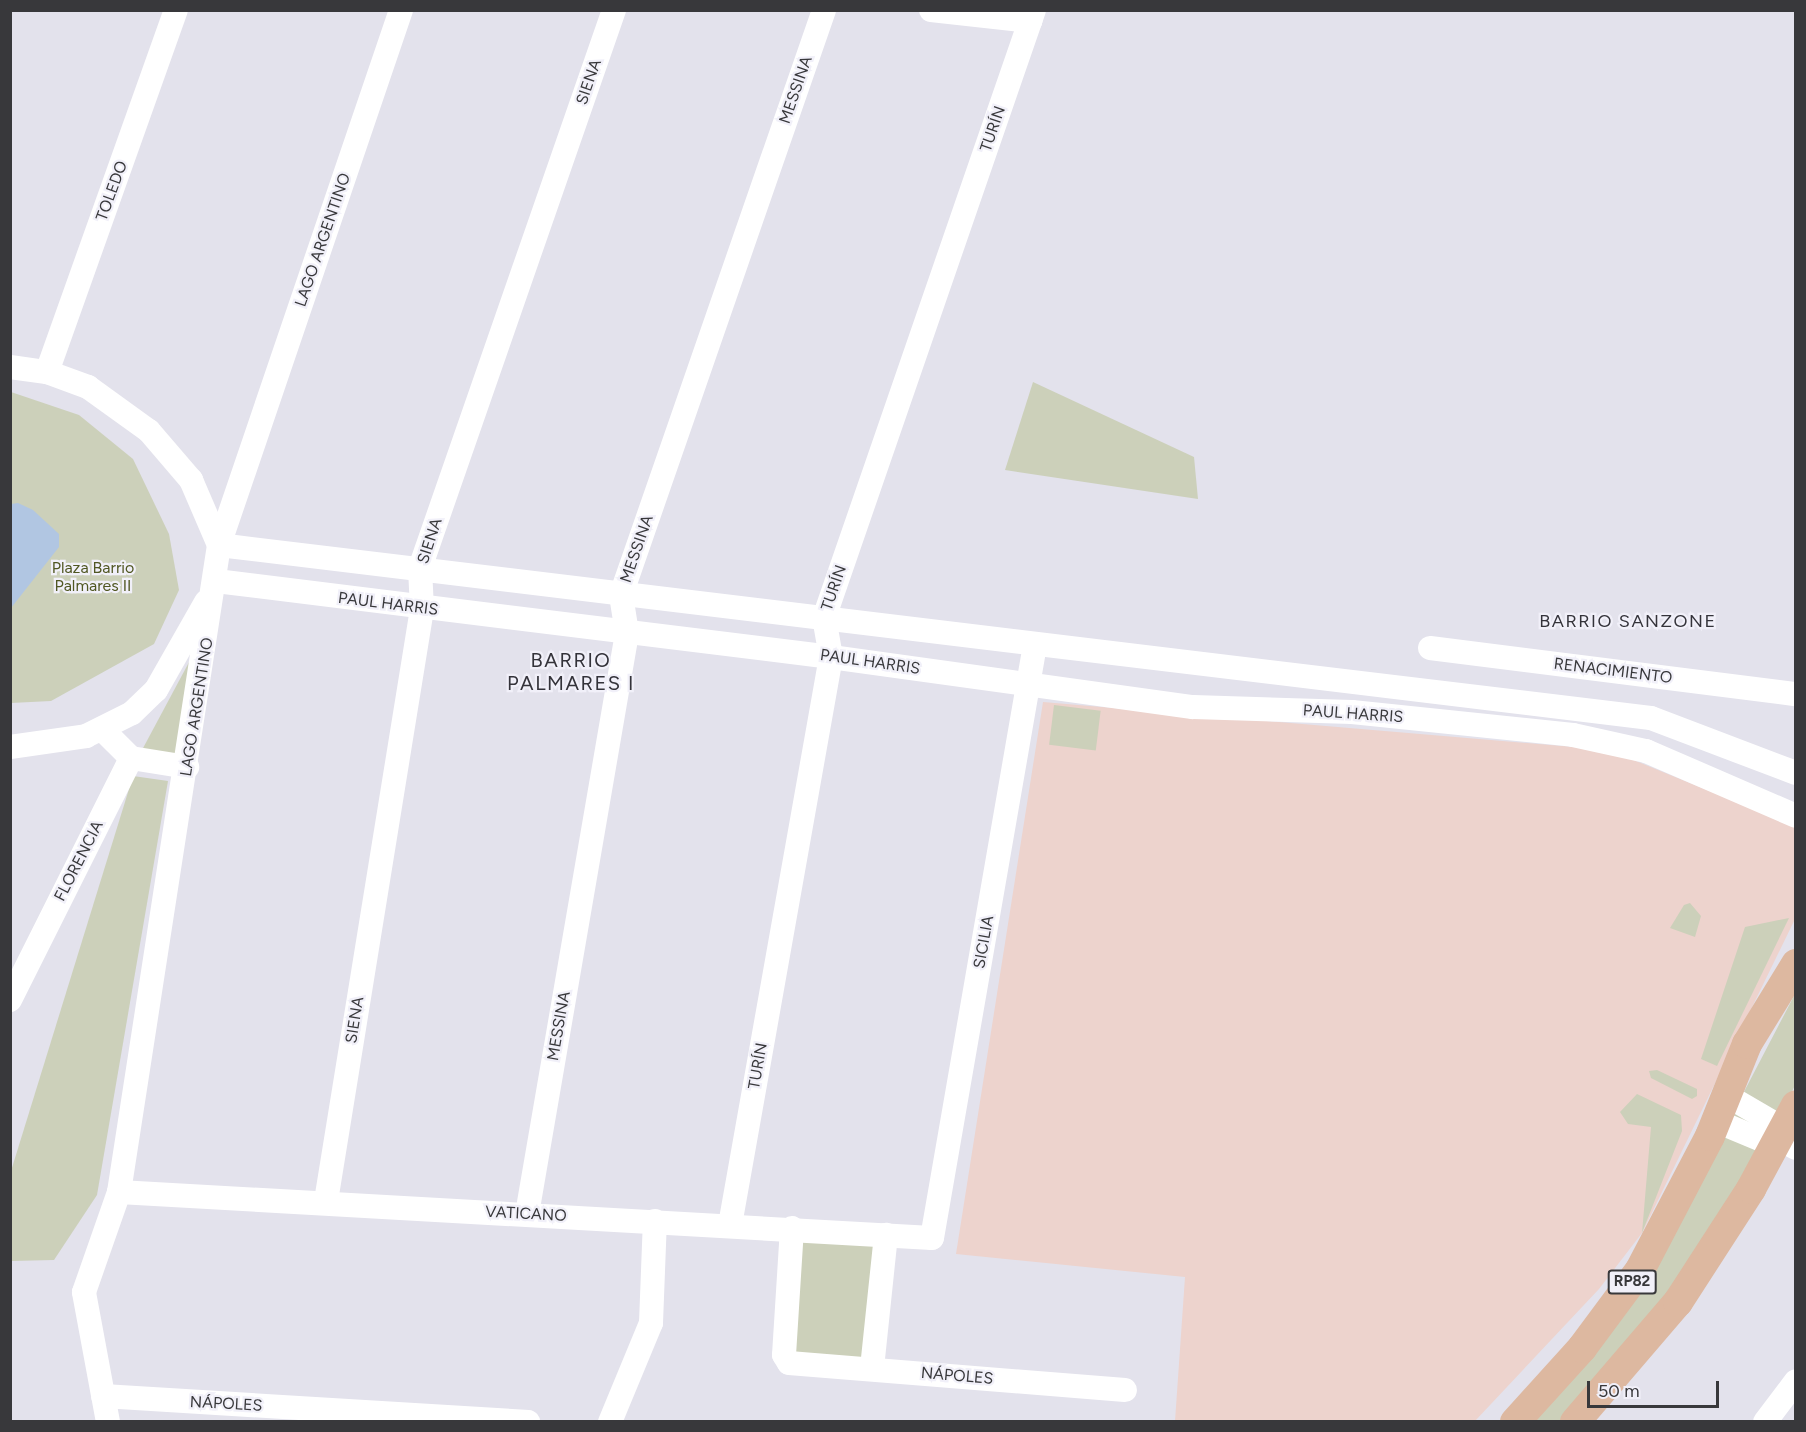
<!DOCTYPE html>
<meta charset="utf-8">
<style>
body{margin:0}
#map{position:relative;width:1806px;height:1432px;overflow:hidden;background:#e3e2ec;font-family:Figtree,sans-serif}
div>[style]{position:absolute}
.commercial>*{inset:0;background:#edd3cd}
.green>*{inset:0;background:#ccd0ba;transform-origin:0 0}
.water>*{inset:0;background:#b1c6e2}
.minor>*{height:24px;margin:-12px;padding:0 12px;transform-origin:12px;border-radius:12px;background:#fff}
.major>*{height:30px;margin:-15px;padding:0 15px;transform-origin:15px;border-radius:15px;background:#ddb8a0}
span{translate:-50% -50%;white-space:nowrap;text-align:center;line-height:1.15;-webkit-text-stroke:4.5px #f1f0f9;paint-order:stroke}
.shield-label span{padding:2px 4px;background:#f1f0f9;border:2px solid;border-radius:4px;-webkit-text-stroke-width:0}
.shield-label{font-size:15px;color:#38383b;font-weight:700}
.street-label{font-size:16px;color:#38383b}
.park-label{font-size:16px;color:#505722}
.neighbourhood-label{font-size:18px;color:#34333a;letter-spacing:1.5px}
.quarter-label{font-size:20px;color:#34333a;letter-spacing:1.5px}
.frame{position:absolute;inset:0;border:12px solid #38383b;pointer-events:none}
.scale{position:absolute;left:1587px;top:1381px;width:132px;height:27px;box-sizing:border-box;border:3px solid #38383b;border-top:0;padding-left:8px;font-size:18px;line-height:21px;white-space:nowrap;color:#38383b;-webkit-text-stroke:4px #f1f0f9;paint-order:stroke}
</style>
<div id="map">
<div class="commercial">
<div style="clip-path:polygon(1043px 702px,1609px 750px,1795px 826px,1795px 919px,1642px 1233px,1599px 1289px,1475px 1421px,1175px 1421px,1185px 1277px,956px 1254px)"></div>
</div>
<div class="green">
<div style="clip-path:polygon(1033px 382px,1194px 457px,1198px 499px,1005px 470px)"></div>
<div style="clip-path:polygon(11px 392px,79px 415px,133px 459px,169px 534px,179px 590px,154px 644px,51px 701px,11px 703px)"></div>
<div style="clip-path:polygon(195px 651px,176px 754px,142px 750px)"></div>
<div style="left:1054px;top:705px;width:47px;height:40px;rotate:7deg"></div>
<div style="clip-path:polygon(133px 776px,168px 781px,97px 1195px,54px 1260px,11px 1261px,11px 1171px)"></div>
<div style="clip-path:polygon(1690px 903px,1701px 916px,1695px 937px,1670px 928px,1684px 905px)"></div>
<div style="clip-path:polygon(1789px 918px,1717px 1066px,1701px 1059px,1745px 927px)"></div>
<div style="clip-path:polygon(1795px 994px,1795px 1085px,1774px 1132px,1686px 1277px,1604px 1376px,1560px 1421px,1535px 1422px,1650px 1272px)"></div>
<div style="clip-path:polygon(1657px 1070px,1697px 1089px,1697px 1096px,1692px 1099px,1651px 1078px,1649px 1071px)"></div>
<div style="clip-path:polygon(1637px 1094px,1681px 1115px,1682px 1131px,1642px 1233px,1651px 1127px,1628px 1124px,1620px 1112px)"></div>
<div style="left:792px;top:1228px;width:94px;height:135px;rotate:4deg"></div>
</div>
<div class="water">
<div style="clip-path:polygon(18px 503px,33px 510px,59px 534px,59px 547px,11px 608px,11px 504px)"></div>
</div>
<div class="minor">
<div style="left:931px;top:10px;width:100px;rotate:6.3deg"></div>
<div style="left:10px;top:367px;width:37px;rotate:8deg"></div>
<div style="left:47px;top:372px;width:44px;rotate:20.1deg"></div>
<div style="left:88px;top:387px;width:75px;rotate:35.8deg"></div>
<div style="left:149px;top:431px;width:65px;rotate:49.4deg"></div>
<div style="left:191px;top:480px;width:71px;rotate:66.7deg"></div>
<div style="left:47px;top:372px;width:384px;rotate:-70.4deg"></div>
<div style="left:219px;top:545px;width:1442px;rotate:6.89deg"></div>
<div style="left:1651px;top:718px;width:155px;rotate:20.8deg"></div>
<div style="left:216px;top:581px;width:620px;rotate:7.04deg"></div>
<div style="left:831px;top:657px;width:365px;rotate:7.9deg"></div>
<div style="left:1193px;top:707px;width:159px;rotate:1.8deg"></div>
<div style="left:1352px;top:712px;width:222px;rotate:5.9deg"></div>
<div style="left:1573px;top:735px;width:75px;rotate:12.4deg"></div>
<div style="left:1646px;top:751px;width:163px;rotate:23.4deg"></div>
<div style="left:1430px;top:648px;width:369px;rotate:7.2deg"></div>
<div style="left:10px;top:747px;width:77px;rotate:-8.2deg"></div>
<div style="left:86px;top:736px;width:51px;rotate:-26.6deg"></div>
<div style="left:132px;top:713px;width:33px;rotate:-44deg"></div>
<div style="left:156px;top:690px;width:101px;rotate:-60.4deg"></div>
<div style="left:131px;top:758px;width:57px;rotate:9.1deg"></div>
<div style="left:10px;top:1000px;width:271px;rotate:-63.4deg"></div>
<div style="left:131px;top:758px;width:40px;rotate:-135deg"></div>
<div style="left:1726px;top:1095px;width:56px;rotate:30.3deg"></div>
<div style="left:1774px;top:1123px;width:17px;rotate:73deg"></div>
<div style="left:1716px;top:1121px;width:52px;rotate:22.6deg"></div>
<div style="left:1764px;top:1141px;width:15px;rotate:-8deg"></div>
<div style="left:1779px;top:1139px;width:19px;rotate:28deg"></div>
<div style="left:119px;top:1192px;width:814px;rotate:3.24deg"></div>
<div style="left:932px;top:1238px;width:602px;rotate:-80.15deg"></div>
<div style="left:326px;top:1201px;width:600px;rotate:-80.79deg"></div>
<div style="left:422px;top:609px;width:41px;rotate:-92.8deg"></div>
<div style="left:420px;top:568px;width:591px;rotate:-70.83deg"></div>
<div style="left:527px;top:1214px;width:590px;rotate:-80.23deg"></div>
<div style="left:627px;top:633px;width:38px;rotate:-99deg"></div>
<div style="left:621px;top:595px;width:619px;rotate:-70.86deg"></div>
<div style="left:730px;top:1225px;width:577px;rotate:-79.92deg"></div>
<div style="left:831px;top:657px;width:40px;rotate:-100deg"></div>
<div style="left:824px;top:618px;width:643px;rotate:-70.95deg"></div>
<div style="left:792px;top:1228px;width:127px;rotate:93.6deg"></div>
<div style="left:784px;top:1355px;width:9px;rotate:58deg"></div>
<div style="left:789px;top:1363px;width:337px;rotate:4.6deg"></div>
<div style="left:872px;top:1368px;width:134px;rotate:-84deg"></div>
<div style="left:103px;top:1396px;width:426px;rotate:3.5deg"></div>
<div style="left:108px;top:1422px;width:132px;rotate:-100.5deg"></div>
<div style="left:84px;top:1292px;width:106px;rotate:-70.7deg"></div>
<div style="left:119px;top:1192px;width:655px;rotate:-81.21deg"></div>
<div style="left:219px;top:545px;width:565px;rotate:-71.21deg"></div>
<div style="left:610px;top:1422px;width:107px;rotate:-67.5deg"></div>
<div style="left:651px;top:1323px;width:102px;rotate:-87.8deg"></div>
<div style="left:1765px;top:1422px;width:51px;rotate:-52.9deg"></div>
</div>
<div class="major">
<div style="left:1515px;top:1422px;width:100px;rotate:-47.8deg"></div>
<div style="left:1582px;top:1348px;width:97px;rotate:-53.4deg"></div>
<div style="left:1640px;top:1270px;width:151px;rotate:-62.4deg"></div>
<div style="left:1710px;top:1136px;width:99px;rotate:-68.1deg"></div>
<div style="left:1747px;top:1044px;width:94px;rotate:-58.5deg"></div>
<div style="left:1575px;top:1422px;width:158px;rotate:-49.4deg"></div>
<div style="left:1678px;top:1302px;width:135px;rotate:-57.1deg"></div>
<div style="left:1751px;top:1189px;width:95px;rotate:-61.8deg"></div>
</div>
<div class="shield-label">
<span style="left:1632px;top:1282px">RP82</span>
</div>
<div class="street-label">
<span style="left:589px;top:82px;rotate:-71deg">SIENA</span>
<span style="left:796px;top:90px;rotate:-71deg">MESSINA</span>
<span style="left:993px;top:129px;rotate:-71deg">TURÍN</span>
<span style="left:112px;top:191px;rotate:-70deg">TOLEDO</span>
<span style="left:323px;top:240px;rotate:-71deg">LAGO ARGENTINO</span>
<span style="left:430px;top:541px;rotate:-72deg">SIENA</span>
<span style="left:637px;top:549px;rotate:-71deg">MESSINA</span>
<span style="left:834px;top:588px;rotate:-71deg">TURÍN</span>
<span style="left:388px;top:604px;rotate:7deg">PAUL HARRIS</span>
<span style="left:870px;top:662px;rotate:8deg">PAUL HARRIS</span>
<span style="left:1613px;top:671px;rotate:7deg">RENACIMIENTO</span>
<span style="left:197px;top:707px;rotate:-81deg">LAGO ARGENTINO</span>
<span style="left:1353px;top:714px;rotate:4deg">PAUL HARRIS</span>
<span style="left:79px;top:861px;rotate:-63deg">FLORENCIA</span>
<span style="left:984px;top:942px;rotate:-80deg">SICILIA</span>
<span style="left:355px;top:1020px;rotate:-81deg">SIENA</span>
<span style="left:559px;top:1026px;rotate:-80deg">MESSINA</span>
<span style="left:758px;top:1066px;rotate:-80deg">TURÍN</span>
<span style="left:526px;top:1214px;rotate:3deg">VATICANO</span>
<span style="left:957px;top:1376px;rotate:5deg">NÁPOLES</span>
<span style="left:226px;top:1404px;rotate:3deg">NÁPOLES</span>
</div>
<div class="park-label">
<span style="left:93px;top:577px">Plaza Barrio<br>Palmares II</span>
</div>
<div class="neighbourhood-label">
<span style="left:1628px;top:621px">BARRIO SANZONE</span>
</div>
<div class="quarter-label">
<span style="left:571px;top:672px">BARRIO<br>PALMARES I</span>
</div>
<div class="frame"></div>
<div class="scale">50 m</div>
</div>
